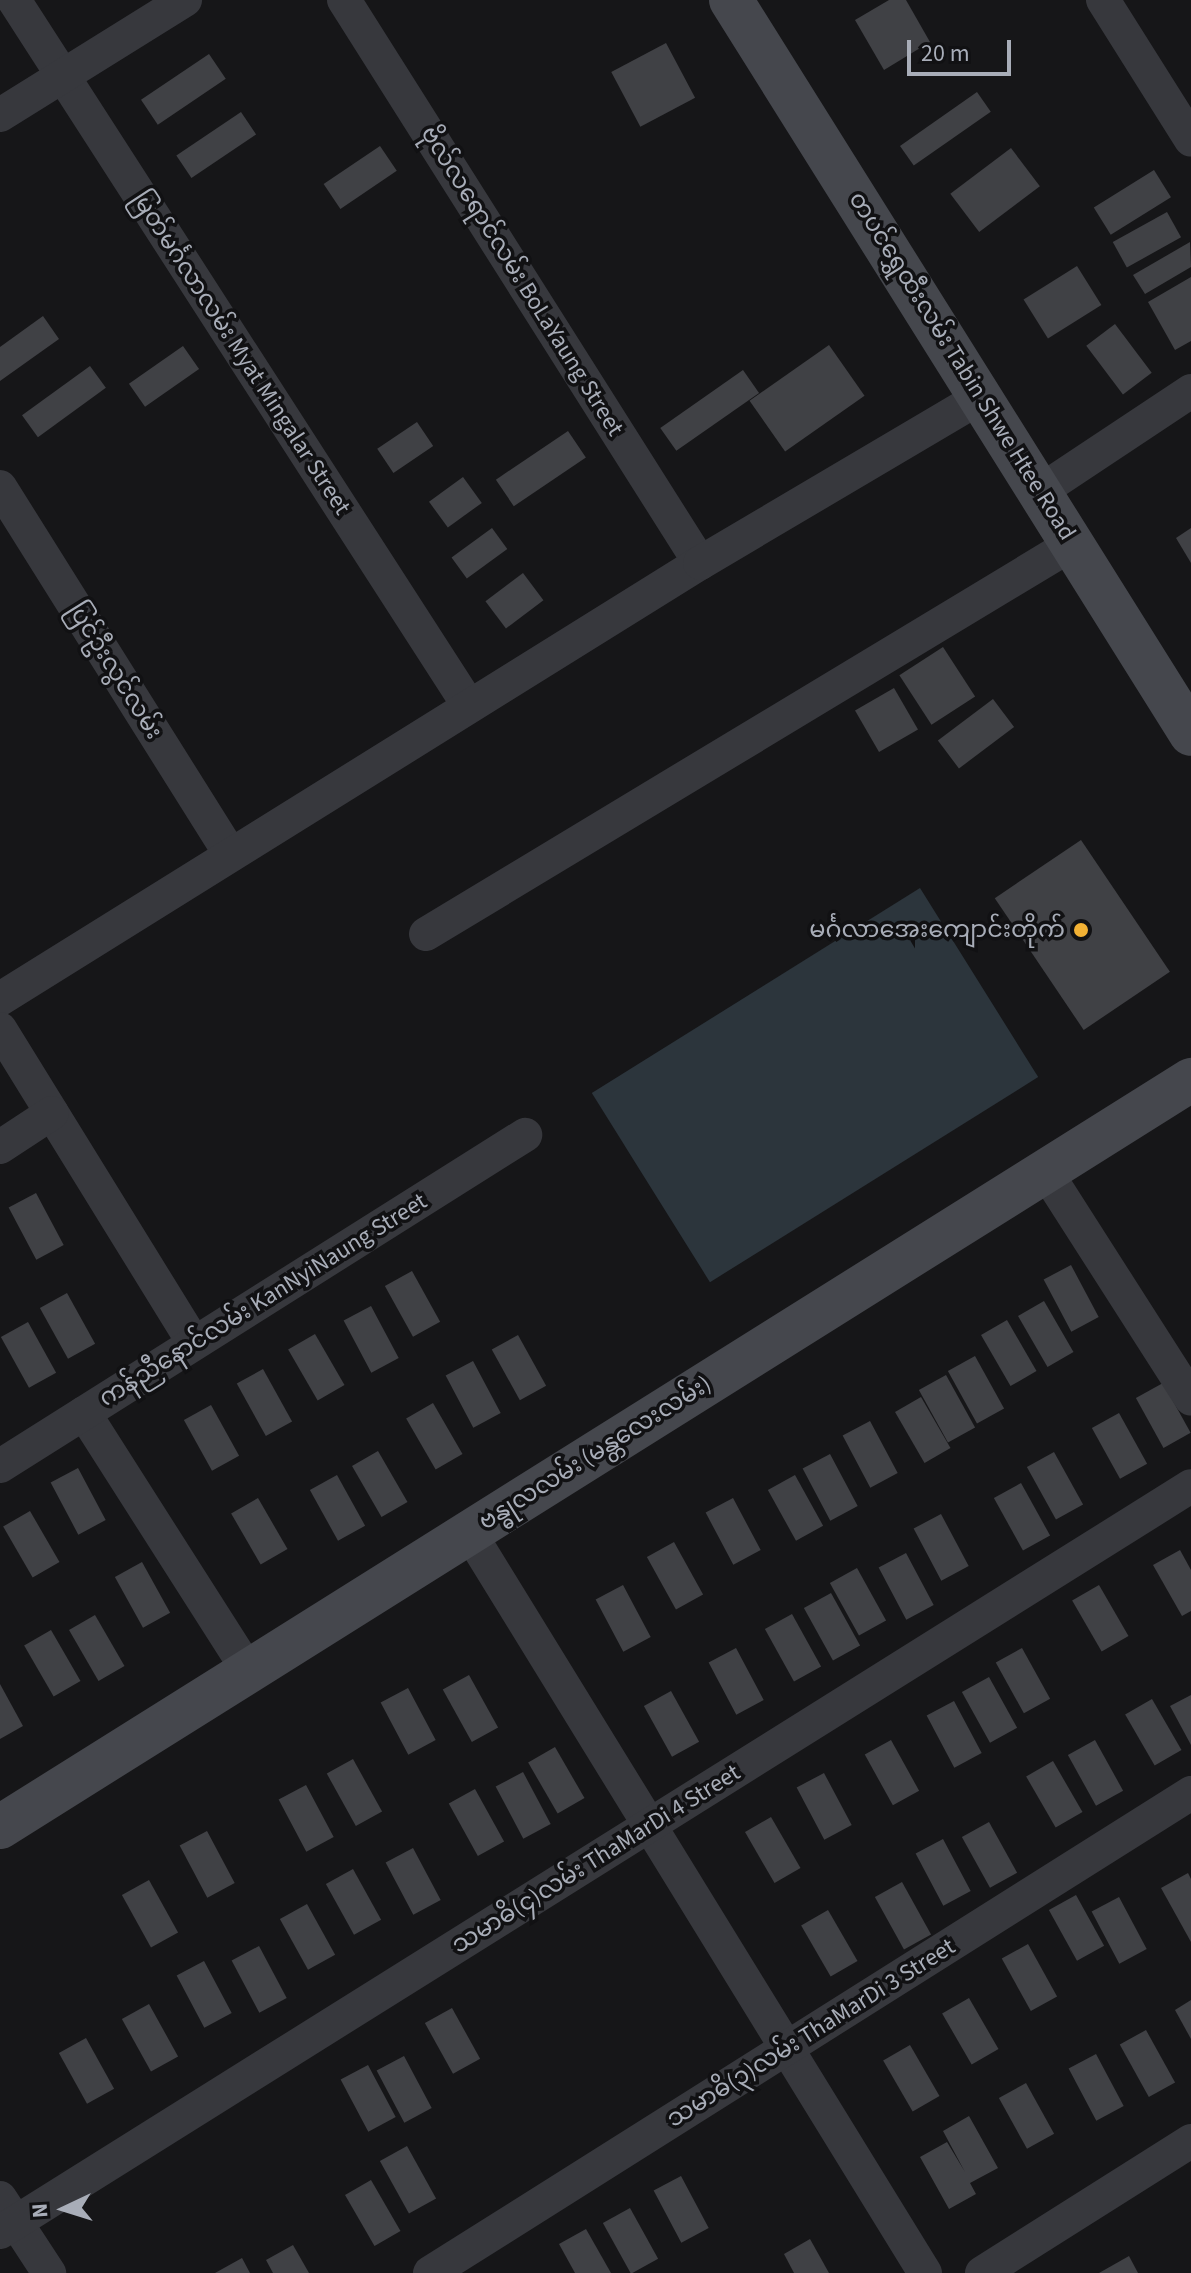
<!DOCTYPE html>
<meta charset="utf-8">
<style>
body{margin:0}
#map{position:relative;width:1191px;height:2273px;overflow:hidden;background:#161618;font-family:"Source Sans 3","Noto Sans Myanmar",sans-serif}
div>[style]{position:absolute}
.water>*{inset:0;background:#2c353c;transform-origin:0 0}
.building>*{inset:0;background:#404145;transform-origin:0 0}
.street>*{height:34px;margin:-17px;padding:0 17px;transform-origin:17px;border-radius:17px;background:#37383d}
.secondary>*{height:44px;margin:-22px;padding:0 22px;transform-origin:22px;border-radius:22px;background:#45474d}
.dots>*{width:22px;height:22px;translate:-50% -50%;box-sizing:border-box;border:4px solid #111113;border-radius:50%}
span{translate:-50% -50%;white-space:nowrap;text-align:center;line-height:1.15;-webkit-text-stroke:7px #111113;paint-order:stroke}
.street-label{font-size:24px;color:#a8adb8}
.poi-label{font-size:24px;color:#a8adb8}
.right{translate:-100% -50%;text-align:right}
.north{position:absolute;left:24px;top:2169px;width:80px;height:80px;-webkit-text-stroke:6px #111113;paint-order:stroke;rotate:266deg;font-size:22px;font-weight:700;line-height:32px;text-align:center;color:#a8adb8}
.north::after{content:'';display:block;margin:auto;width:28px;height:36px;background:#a8adb8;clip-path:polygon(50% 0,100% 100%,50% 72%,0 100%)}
.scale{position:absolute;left:907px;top:40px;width:104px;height:36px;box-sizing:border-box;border:4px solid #a8adb8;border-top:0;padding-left:10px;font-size:24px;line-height:28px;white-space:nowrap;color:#a8adb8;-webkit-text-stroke:6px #111113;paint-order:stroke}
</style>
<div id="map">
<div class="water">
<div style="left:920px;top:888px;width:223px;height:387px;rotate:58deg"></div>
</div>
<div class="building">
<div style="clip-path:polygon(889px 0,906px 0,930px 42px,884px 70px,855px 20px)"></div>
<div style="left:666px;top:43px;width:62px;height:62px;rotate:62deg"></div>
<div style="left:209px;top:54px;width:30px;height:82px;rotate:56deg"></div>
<div style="left:977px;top:92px;width:24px;height:94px;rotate:55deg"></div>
<div style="left:241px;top:112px;width:27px;height:78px;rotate:56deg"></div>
<div style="left:380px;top:146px;width:30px;height:68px;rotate:56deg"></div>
<div style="left:1011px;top:148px;width:48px;height:76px;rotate:53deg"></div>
<div style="left:1154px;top:170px;width:32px;height:71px;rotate:58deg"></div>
<div style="left:1167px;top:212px;width:29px;height:62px;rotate:61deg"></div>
<div style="clip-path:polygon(1190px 242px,1191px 267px,1145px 294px,1133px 275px)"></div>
<div style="left:1077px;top:266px;width:46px;height:63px;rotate:58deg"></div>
<div style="clip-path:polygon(1191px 277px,1191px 341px,1175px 350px,1148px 302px)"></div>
<div style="clip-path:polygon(43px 316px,59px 339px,0 381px,0 347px)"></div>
<div style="left:1115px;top:324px;width:61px;height:36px;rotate:53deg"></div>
<div style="left:829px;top:345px;width:62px;height:97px;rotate:55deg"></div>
<div style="left:183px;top:346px;width:28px;height:66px;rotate:55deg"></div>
<div style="left:90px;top:366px;width:27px;height:84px;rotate:54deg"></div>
<div style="left:743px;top:370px;width:28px;height:101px;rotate:55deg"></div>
<div style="left:417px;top:422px;width:29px;height:48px;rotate:56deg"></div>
<div style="left:568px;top:431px;width:32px;height:87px;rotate:56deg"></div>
<div style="left:463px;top:477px;width:32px;height:42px;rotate:54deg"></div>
<div style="left:492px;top:528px;width:26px;height:50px;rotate:54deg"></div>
<div style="clip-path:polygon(1191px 528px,1191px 563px,1176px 538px)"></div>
<div style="left:523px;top:573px;width:34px;height:47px;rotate:53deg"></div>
<div style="left:943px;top:647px;width:59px;height:52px;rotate:57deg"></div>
<div style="left:894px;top:688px;width:48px;height:45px;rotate:60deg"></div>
<div style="left:993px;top:699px;width:35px;height:69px;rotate:53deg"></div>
<div style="left:1081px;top:840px;width:159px;height:104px;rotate:56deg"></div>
<div style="left:36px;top:1193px;width:59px;height:31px;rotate:62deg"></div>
<div style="left:1071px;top:1265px;width:59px;height:31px;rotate:62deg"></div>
<div style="left:412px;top:1271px;width:58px;height:31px;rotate:61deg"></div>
<div style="left:67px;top:1293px;width:58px;height:31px;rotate:61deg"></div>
<div style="left:1044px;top:1301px;width:59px;height:30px;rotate:60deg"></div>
<div style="left:371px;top:1306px;width:59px;height:31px;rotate:62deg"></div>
<div style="left:1007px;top:1320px;width:59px;height:30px;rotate:60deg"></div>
<div style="left:28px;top:1322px;width:58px;height:31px;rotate:61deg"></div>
<div style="left:315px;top:1334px;width:59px;height:31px;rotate:60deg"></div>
<div style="left:518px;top:1335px;width:58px;height:30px;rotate:61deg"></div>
<div style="left:975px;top:1356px;width:60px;height:31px;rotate:61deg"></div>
<div style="left:473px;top:1361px;width:59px;height:31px;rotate:62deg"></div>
<div style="left:263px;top:1369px;width:60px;height:30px;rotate:61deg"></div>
<div style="left:946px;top:1375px;width:60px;height:31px;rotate:61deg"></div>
<div style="left:1163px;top:1383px;width:57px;height:31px;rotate:61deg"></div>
<div style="left:921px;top:1397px;width:59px;height:30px;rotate:60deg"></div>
<div style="left:433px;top:1403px;width:59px;height:31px;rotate:60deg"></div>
<div style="left:211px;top:1405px;width:58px;height:31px;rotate:61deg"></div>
<div style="left:1119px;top:1413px;width:58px;height:31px;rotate:61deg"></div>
<div style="left:870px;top:1421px;width:59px;height:31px;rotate:62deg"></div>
<div style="left:378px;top:1451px;width:59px;height:30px;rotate:60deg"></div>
<div style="left:1054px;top:1452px;width:60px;height:31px;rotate:61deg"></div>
<div style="left:830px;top:1454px;width:59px;height:31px;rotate:62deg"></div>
<div style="left:78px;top:1468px;width:59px;height:31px;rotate:62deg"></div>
<div style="left:337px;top:1475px;width:58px;height:31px;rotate:61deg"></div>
<div style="left:795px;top:1475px;width:58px;height:31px;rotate:61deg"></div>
<div style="left:1021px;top:1483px;width:60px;height:31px;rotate:61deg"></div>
<div style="left:258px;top:1498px;width:59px;height:31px;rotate:60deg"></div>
<div style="left:733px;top:1498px;width:59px;height:31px;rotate:62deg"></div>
<div style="left:30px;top:1511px;width:59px;height:31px;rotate:60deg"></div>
<div style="left:941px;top:1514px;width:59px;height:31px;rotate:62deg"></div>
<div style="left:674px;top:1542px;width:60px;height:31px;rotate:61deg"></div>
<div style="clip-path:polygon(1180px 1550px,1191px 1570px,1191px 1611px,1182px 1616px,1153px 1565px)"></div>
<div style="left:906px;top:1553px;width:59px;height:31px;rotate:62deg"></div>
<div style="left:142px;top:1562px;width:58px;height:31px;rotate:61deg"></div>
<div style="left:857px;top:1568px;width:60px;height:31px;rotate:61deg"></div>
<div style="left:623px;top:1585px;width:59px;height:31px;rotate:62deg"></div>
<div style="left:1099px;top:1585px;width:59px;height:31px;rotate:60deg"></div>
<div style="left:831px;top:1593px;width:60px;height:31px;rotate:61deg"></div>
<div style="left:792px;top:1614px;width:60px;height:31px;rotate:61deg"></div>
<div style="left:95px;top:1615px;width:59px;height:30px;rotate:60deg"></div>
<div style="left:51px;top:1630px;width:59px;height:31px;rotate:60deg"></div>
<div style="left:736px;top:1648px;width:59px;height:31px;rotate:62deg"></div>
<div style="left:1022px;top:1648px;width:58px;height:30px;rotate:61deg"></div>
<div style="left:469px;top:1675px;width:60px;height:30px;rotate:61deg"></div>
<div style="left:989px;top:1677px;width:58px;height:31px;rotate:61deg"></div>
<div style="clip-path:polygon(0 1684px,23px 1726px,0 1739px)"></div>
<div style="left:408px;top:1688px;width:59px;height:31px;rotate:62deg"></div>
<div style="left:671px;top:1691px;width:58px;height:31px;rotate:61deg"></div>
<div style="clip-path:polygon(1191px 1695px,1191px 1745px,1170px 1706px)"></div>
<div style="left:1152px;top:1699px;width:59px;height:31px;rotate:60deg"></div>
<div style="left:954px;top:1701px;width:59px;height:31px;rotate:62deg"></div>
<div style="left:891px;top:1740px;width:58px;height:30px;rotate:61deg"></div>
<div style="left:1095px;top:1740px;width:58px;height:31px;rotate:61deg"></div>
<div style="left:555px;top:1747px;width:59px;height:31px;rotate:60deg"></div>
<div style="left:353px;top:1759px;width:60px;height:30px;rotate:61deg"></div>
<div style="left:1053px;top:1761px;width:59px;height:31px;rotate:60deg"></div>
<div style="left:523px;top:1772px;width:59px;height:31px;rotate:62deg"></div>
<div style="left:824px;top:1773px;width:59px;height:31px;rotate:62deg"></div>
<div style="left:306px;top:1785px;width:59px;height:31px;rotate:62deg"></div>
<div style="left:475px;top:1789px;width:60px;height:30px;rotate:61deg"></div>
<div style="left:771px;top:1817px;width:59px;height:30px;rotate:60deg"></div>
<div style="left:989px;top:1822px;width:58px;height:31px;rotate:61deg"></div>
<div style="left:207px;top:1831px;width:59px;height:31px;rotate:62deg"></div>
<div style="left:943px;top:1839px;width:59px;height:31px;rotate:62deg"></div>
<div style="left:413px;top:1848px;width:59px;height:31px;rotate:62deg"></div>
<div style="left:353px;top:1869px;width:58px;height:31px;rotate:61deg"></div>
<div style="clip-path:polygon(1188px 1873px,1191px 1879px,1191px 1942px,1161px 1888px)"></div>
<div style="left:149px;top:1880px;width:60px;height:31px;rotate:61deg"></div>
<div style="left:902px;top:1882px;width:60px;height:31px;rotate:61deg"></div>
<div style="left:1076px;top:1895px;width:58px;height:31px;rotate:61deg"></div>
<div style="left:1119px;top:1897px;width:59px;height:31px;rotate:62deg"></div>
<div style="left:307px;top:1904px;width:58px;height:31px;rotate:61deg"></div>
<div style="left:828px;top:1910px;width:59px;height:31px;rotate:60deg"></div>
<div style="left:1028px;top:1944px;width:60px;height:30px;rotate:61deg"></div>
<div style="left:259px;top:1946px;width:59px;height:31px;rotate:62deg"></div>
<div style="left:204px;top:1961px;width:59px;height:31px;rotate:62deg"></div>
<div style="left:969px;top:1998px;width:59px;height:31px;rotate:60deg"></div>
<div style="clip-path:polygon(1191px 2000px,1191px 2039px,1175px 2010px)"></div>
<div style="left:149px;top:2004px;width:60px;height:31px;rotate:61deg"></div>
<div style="left:452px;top:2008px;width:58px;height:31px;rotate:61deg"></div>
<div style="left:1146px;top:2030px;width:60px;height:30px;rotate:61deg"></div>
<div style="left:86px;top:2038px;width:58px;height:31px;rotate:61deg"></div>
<div style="left:910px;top:2045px;width:59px;height:31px;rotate:60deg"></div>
<div style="left:1096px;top:2054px;width:59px;height:31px;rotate:62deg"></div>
<div style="left:404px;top:2056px;width:59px;height:31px;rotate:62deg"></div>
<div style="left:368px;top:2065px;width:59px;height:31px;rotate:62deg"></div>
<div style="left:1026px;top:2083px;width:58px;height:31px;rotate:61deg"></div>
<div style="clip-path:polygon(969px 2116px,998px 2168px,970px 2183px,976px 2194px,949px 2209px,920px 2157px,947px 2142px,965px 2172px,943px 2131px)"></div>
<div style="left:407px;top:2146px;width:60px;height:31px;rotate:61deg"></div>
<div style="left:681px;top:2176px;width:59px;height:31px;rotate:62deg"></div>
<div style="left:371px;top:2180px;width:59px;height:30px;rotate:60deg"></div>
<div style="left:630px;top:2208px;width:58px;height:31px;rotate:61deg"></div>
<div style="clip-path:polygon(586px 2229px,611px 2273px,575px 2273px,559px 2244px)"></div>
<div style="clip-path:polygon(810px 2239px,829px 2273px,794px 2273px,784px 2254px)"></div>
<div style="clip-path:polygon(293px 2245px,309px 2273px,273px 2273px,266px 2260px)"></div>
<div style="clip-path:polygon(1129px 2256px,1138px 2273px,1099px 2273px)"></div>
<div style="clip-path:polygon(242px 2258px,250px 2273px,215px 2273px)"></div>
</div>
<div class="street">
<div style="left:14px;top:0;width:840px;rotate:57.2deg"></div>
<div style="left:344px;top:0;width:666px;rotate:57.69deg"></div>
<div style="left:1103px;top:0;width:165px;rotate:57.8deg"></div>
<div style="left:0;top:115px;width:218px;rotate:-31.9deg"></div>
<div style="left:0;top:487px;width:433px;rotate:57.9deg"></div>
<div style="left:1042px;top:490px;width:179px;rotate:-33.6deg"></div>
<div style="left:426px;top:934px;width:757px;rotate:-31.11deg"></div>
<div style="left:0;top:999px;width:825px;rotate:-31.92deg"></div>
<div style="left:700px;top:563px;width:328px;rotate:-30.6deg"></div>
<div style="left:0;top:1029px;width:369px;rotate:58.3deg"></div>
<div style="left:0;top:1147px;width:62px;rotate:-33.2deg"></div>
<div style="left:1046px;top:1172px;width:269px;rotate:57.4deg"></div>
<div style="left:84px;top:1413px;width:305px;rotate:57.5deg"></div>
<div style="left:0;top:1466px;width:621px;rotate:-32.23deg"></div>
<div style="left:469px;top:1532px;width:870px;rotate:58.39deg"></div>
<div style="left:0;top:2198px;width:90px;rotate:56.8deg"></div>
<div style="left:0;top:2232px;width:1405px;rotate:-32.06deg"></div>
<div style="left:430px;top:2273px;width:900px;rotate:-32.24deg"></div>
<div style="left:982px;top:2273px;width:247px;rotate:-32.3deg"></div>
</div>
<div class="secondary">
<div style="left:731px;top:0;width:866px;rotate:57.92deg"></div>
<div style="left:0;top:1827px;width:1406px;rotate:-32.1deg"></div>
</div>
<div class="dots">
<div style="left:1081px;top:930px;background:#f2b134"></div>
</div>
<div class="street-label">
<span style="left:522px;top:281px;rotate:58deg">ဗိုလ်လရောင်လမ်း BoLaYaung Street</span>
<span style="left:241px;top:353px;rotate:57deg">မြတ်မင်္ဂလာလမ်း Myat Mingalar Street</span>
<span style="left:962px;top:366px;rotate:58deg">တပင်ရွှေထီးလမ်း Tabin Shwe Htee Road</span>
<span style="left:115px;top:671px;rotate:58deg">ပြင်ဦးလွင်လမ်း</span>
<span style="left:263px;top:1300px;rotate:-32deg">ကန်ညီနောင်လမ်း KanNyiNaung Street</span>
<span style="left:595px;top:1453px;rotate:-32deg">ဗန္ဓုလလမ်း (မန္တလေးလမ်း)</span>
<span style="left:596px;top:1859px;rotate:-32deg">သမာဓိ(၄)လမ်း ThaMarDi 4 Street</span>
<span style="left:811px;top:2033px;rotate:-32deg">သမာဓိ(၃)လမ်း ThaMarDi 3 Street</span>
</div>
<div class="poi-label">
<span class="right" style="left:1065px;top:930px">မင်္ဂလာအေးကျောင်းတိုက်</span>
</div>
<div class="north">N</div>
<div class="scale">20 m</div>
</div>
